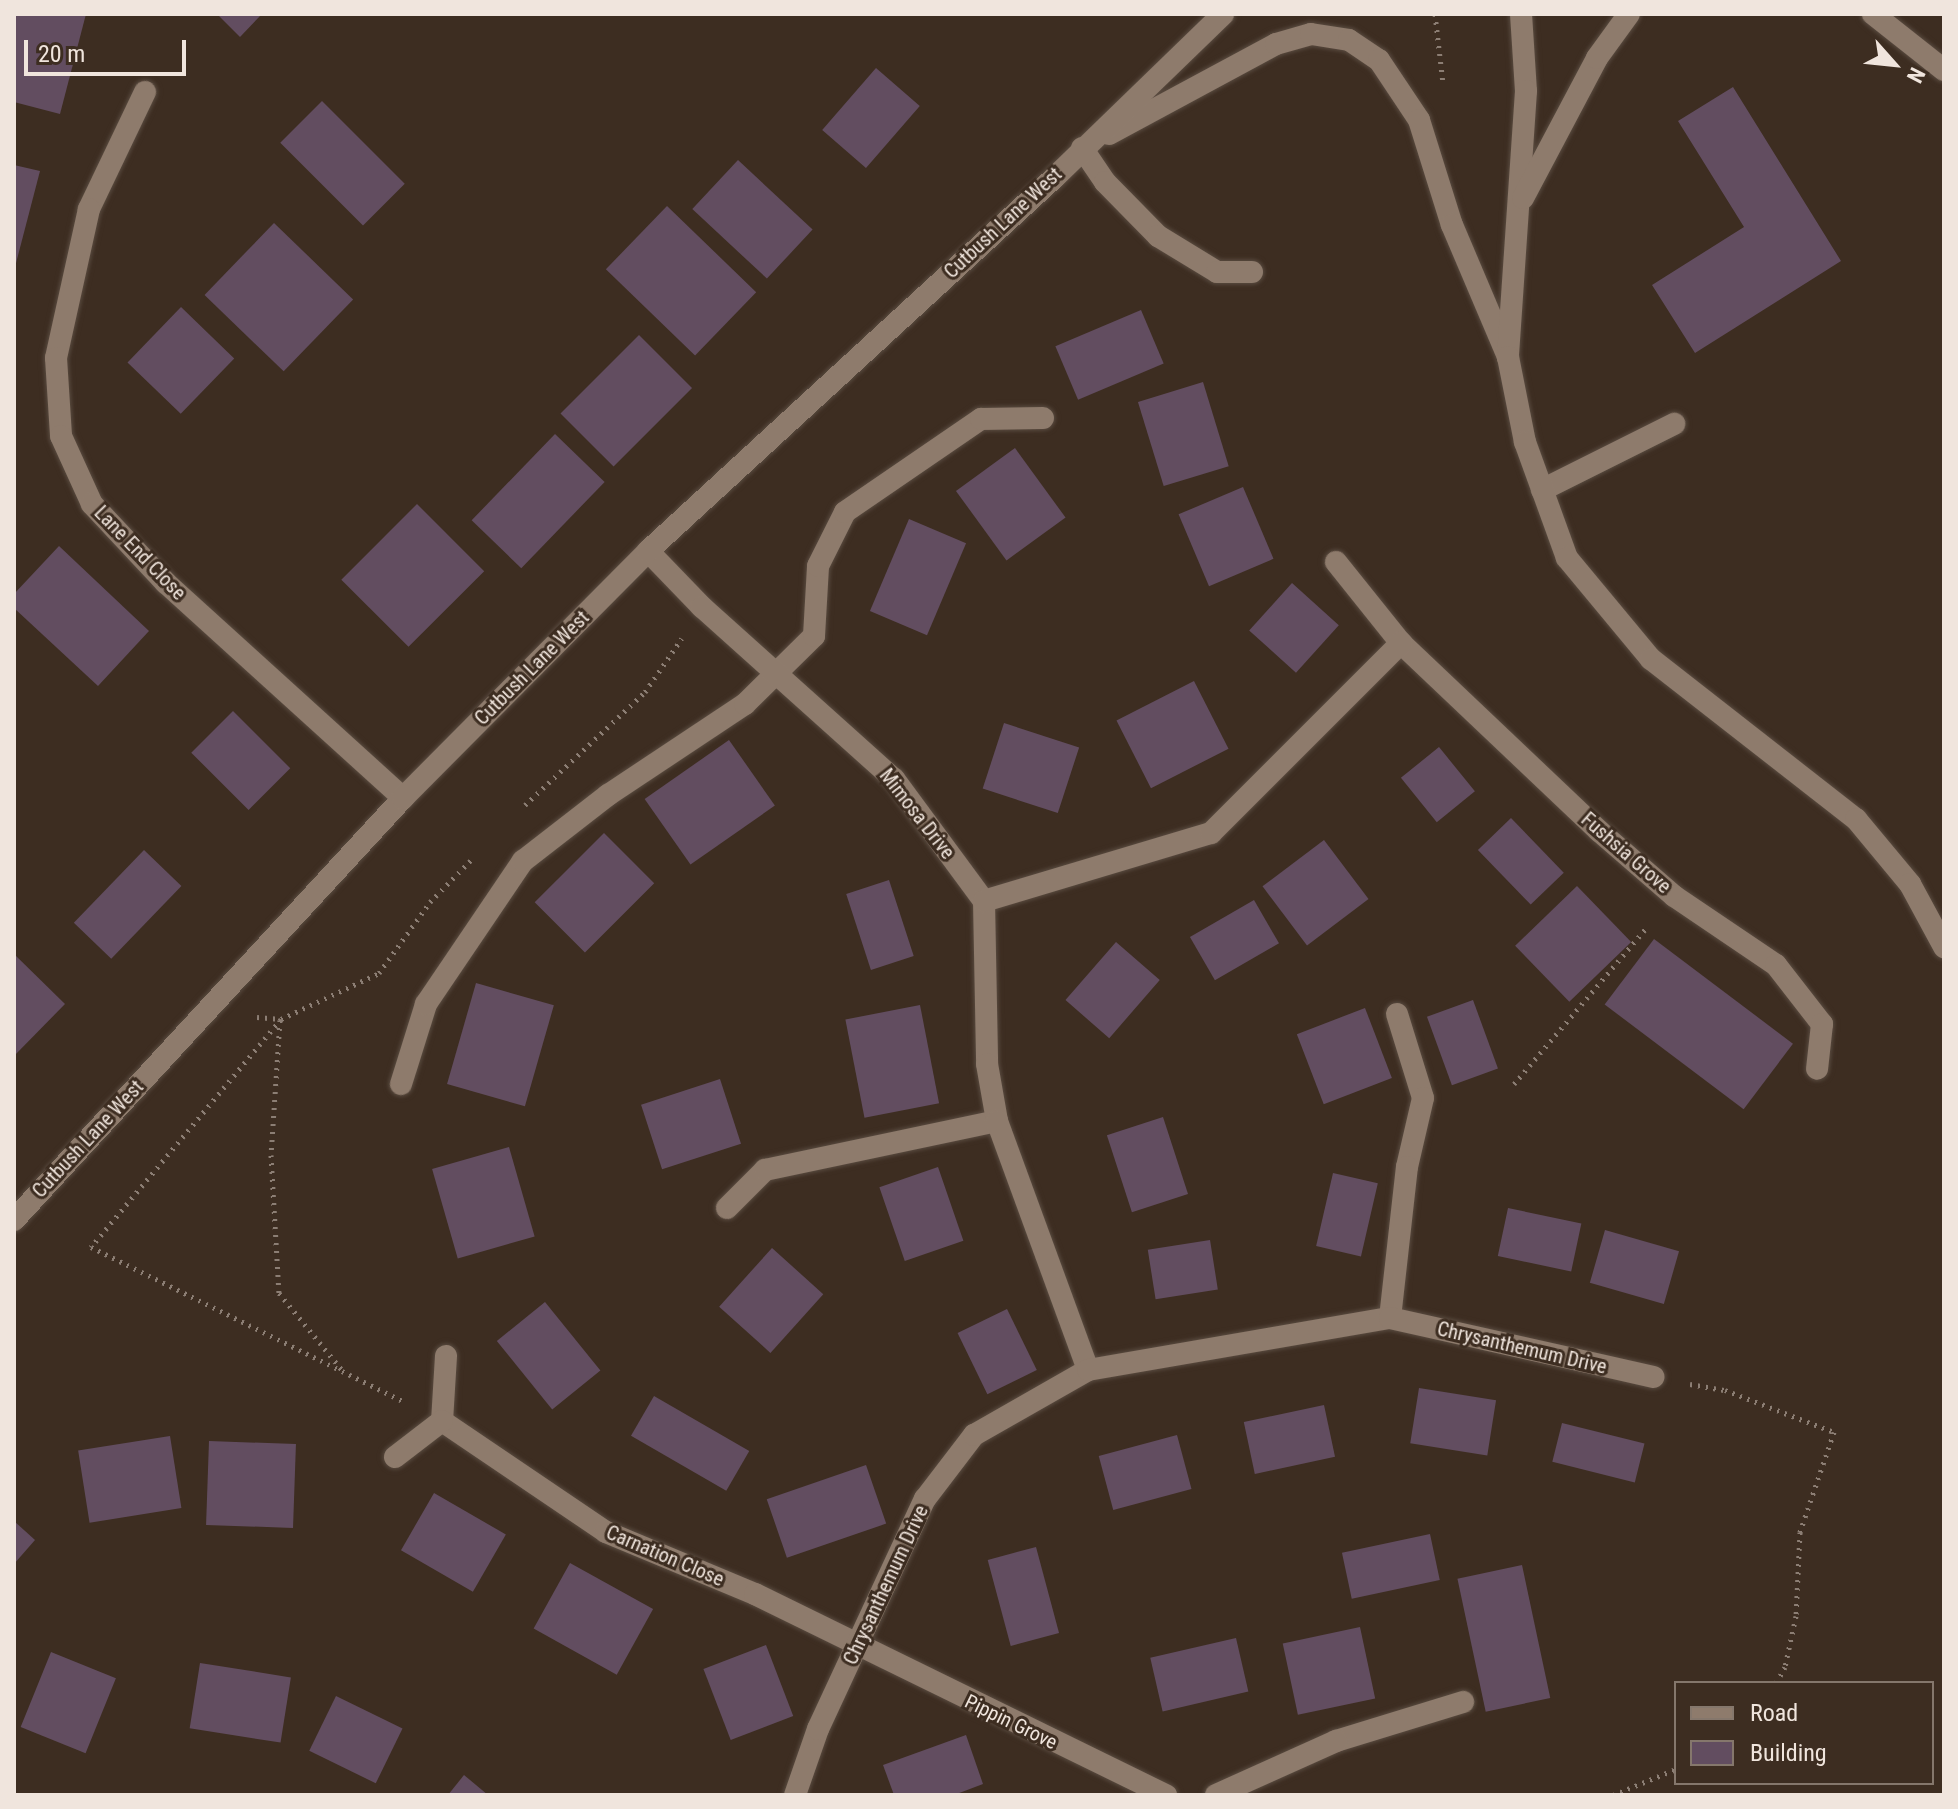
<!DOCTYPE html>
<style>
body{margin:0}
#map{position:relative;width:1958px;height:1809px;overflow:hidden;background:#3d2d21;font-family:"Roboto Condensed",sans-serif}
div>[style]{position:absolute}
.building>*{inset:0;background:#624d60;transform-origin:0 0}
.path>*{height:5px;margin-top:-2.5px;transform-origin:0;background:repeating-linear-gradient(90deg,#8c7e74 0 2px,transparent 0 8px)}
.roads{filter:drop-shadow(0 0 2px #594b40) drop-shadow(0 0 2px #594b40)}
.service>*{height:22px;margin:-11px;padding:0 11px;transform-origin:11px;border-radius:11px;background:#8e7b6c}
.minor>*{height:22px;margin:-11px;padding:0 11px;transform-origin:11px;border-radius:11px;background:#8e7b6c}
.secondary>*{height:22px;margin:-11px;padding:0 11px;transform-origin:11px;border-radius:11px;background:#8e7b6c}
span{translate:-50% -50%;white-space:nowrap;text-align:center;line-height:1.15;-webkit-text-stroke:6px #3d2d21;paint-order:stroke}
.street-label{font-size:20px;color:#f0e5dd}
.frame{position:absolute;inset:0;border:16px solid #f0e5dd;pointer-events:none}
.legend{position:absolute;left:1674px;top:1681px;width:260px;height:104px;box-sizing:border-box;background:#3d2d21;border:2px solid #85776c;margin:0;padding:10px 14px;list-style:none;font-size:24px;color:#f0e5dd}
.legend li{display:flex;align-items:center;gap:16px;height:40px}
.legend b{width:40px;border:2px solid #85776c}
.north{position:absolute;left:1854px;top:24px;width:80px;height:80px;-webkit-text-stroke:6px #3d2d21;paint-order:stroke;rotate:117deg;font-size:22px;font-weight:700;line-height:32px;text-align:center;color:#f0e5dd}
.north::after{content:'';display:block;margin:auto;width:28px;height:36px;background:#f0e5dd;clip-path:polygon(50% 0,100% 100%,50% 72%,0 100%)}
.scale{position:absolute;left:24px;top:40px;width:162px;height:36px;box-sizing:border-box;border:4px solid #f0e5dd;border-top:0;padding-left:10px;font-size:24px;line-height:28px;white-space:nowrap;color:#f0e5dd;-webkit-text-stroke:6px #3d2d21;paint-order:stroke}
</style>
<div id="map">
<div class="building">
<div style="clip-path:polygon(14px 14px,86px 14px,60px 114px,14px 102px)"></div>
<div style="clip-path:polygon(217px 14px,262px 14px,240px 37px)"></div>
<div style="left:876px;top:68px;width:58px;height:82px;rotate:41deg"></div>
<div style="clip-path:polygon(1733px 87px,1841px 261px,1695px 353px,1652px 285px,1744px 227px,1678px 121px)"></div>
<div style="left:322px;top:101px;width:117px;height:59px;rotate:45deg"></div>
<div style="left:738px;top:160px;width:102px;height:67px;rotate:43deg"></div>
<div style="clip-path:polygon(14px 165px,40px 171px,15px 267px,14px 267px)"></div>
<div style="left:667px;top:206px;width:124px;height:88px;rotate:44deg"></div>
<div style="left:274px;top:223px;width:110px;height:100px;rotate:44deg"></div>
<div style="left:181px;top:307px;width:74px;height:77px;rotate:44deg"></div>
<div style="left:1141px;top:310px;width:58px;height:93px;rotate:67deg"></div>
<div style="left:639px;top:335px;width:75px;height:111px;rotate:45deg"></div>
<div style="left:1203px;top:382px;width:88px;height:68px;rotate:73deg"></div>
<div style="left:555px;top:434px;width:69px;height:120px;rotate:44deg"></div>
<div style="left:1015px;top:448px;width:86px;height:73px;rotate:54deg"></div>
<div style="left:1243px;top:487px;width:78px;height:70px;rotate:67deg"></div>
<div style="left:417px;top:504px;width:95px;height:107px;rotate:45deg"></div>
<div style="left:909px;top:519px;width:62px;height:100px;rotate:23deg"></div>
<div style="clip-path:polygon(59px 546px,149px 631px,98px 686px,14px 608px,14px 594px)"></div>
<div style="left:1292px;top:583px;width:63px;height:64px;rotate:42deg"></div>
<div style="left:1194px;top:681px;width:76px;height:87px;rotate:63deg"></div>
<div style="left:233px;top:711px;width:81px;height:59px;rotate:45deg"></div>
<div style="left:1004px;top:723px;width:79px;height:69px;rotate:18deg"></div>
<div style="left:729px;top:740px;width:80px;height:103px;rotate:55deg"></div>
<div style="left:1439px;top:747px;width:57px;height:49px;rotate:51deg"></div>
<div style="left:1511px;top:818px;width:76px;height:46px;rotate:46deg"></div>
<div style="left:604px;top:833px;width:71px;height:98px;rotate:45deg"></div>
<div style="left:1324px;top:840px;width:74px;height:77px;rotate:53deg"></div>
<div style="left:144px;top:850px;width:52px;height:101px;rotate:44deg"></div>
<div style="left:889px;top:880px;width:80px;height:45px;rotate:72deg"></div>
<div style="left:1577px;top:886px;width:78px;height:86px;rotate:46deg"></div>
<div style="left:1254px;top:900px;width:50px;height:74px;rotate:60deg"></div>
<div style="left:1654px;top:939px;width:174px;height:82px;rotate:37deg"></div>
<div style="left:1116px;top:942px;width:58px;height:77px;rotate:41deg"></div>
<div style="clip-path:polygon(14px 954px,65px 1004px,14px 1056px)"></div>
<div style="left:476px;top:983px;width:81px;height:105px;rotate:16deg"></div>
<div style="left:1473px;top:1000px;width:73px;height:49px;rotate:70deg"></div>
<div style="left:920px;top:1005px;width:100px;height:76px;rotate:79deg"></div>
<div style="left:1365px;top:1008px;width:75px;height:73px;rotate:69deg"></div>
<div style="left:720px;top:1079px;width:68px;height:83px;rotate:72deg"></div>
<div style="left:1163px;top:1117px;width:81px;height:59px;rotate:72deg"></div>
<div style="left:509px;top:1147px;width:93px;height:80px;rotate:74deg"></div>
<div style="left:938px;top:1167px;width:78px;height:62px;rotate:71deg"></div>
<div style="left:1333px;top:1173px;width:46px;height:75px;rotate:13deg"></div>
<div style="left:1508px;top:1208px;width:75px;height:49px;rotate:12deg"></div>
<div style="left:1605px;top:1230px;width:77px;height:55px;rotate:16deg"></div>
<div style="left:1210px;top:1240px;width:50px;height:63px;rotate:81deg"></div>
<div style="left:772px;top:1248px;width:69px;height:79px;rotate:42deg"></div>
<div style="left:545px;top:1302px;width:88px;height:62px;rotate:51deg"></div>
<div style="left:1007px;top:1309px;width:68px;height:55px;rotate:64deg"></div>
<div style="left:1419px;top:1388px;width:78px;height:56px;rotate:9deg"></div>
<div style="left:654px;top:1396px;width:110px;height:46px;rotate:30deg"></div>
<div style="left:1324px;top:1405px;width:53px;height:82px;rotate:78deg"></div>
<div style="left:1562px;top:1423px;width:85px;height:40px;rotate:14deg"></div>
<div style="left:1177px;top:1435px;width:56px;height:81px;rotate:75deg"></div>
<div style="left:170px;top:1436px;width:73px;height:93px;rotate:81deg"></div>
<div style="left:209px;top:1441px;width:87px;height:84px;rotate:2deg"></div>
<div style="left:866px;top:1465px;width:62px;height:105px;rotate:71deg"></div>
<div style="left:434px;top:1493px;width:83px;height:66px;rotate:30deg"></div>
<div style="clip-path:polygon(14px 1521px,35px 1540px,14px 1564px)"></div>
<div style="left:1430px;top:1534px;width:47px;height:90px;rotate:78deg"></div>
<div style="left:1036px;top:1547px;width:89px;height:50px;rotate:75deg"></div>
<div style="left:570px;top:1563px;width:95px;height:75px;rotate:29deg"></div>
<div style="left:1522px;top:1565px;width:136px;height:66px;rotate:78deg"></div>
<div style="left:1360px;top:1627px;width:73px;height:79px;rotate:78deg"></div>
<div style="left:1236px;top:1638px;width:55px;height:88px;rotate:77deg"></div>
<div style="left:766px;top:1645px;width:76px;height:67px;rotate:69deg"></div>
<div style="left:51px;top:1652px;width:70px;height:81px;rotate:22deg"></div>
<div style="left:200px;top:1663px;width:92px;height:66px;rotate:9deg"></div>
<div style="left:336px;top:1696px;width:74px;height:61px;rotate:26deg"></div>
<div style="clip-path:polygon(966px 1735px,983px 1784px,954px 1795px,894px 1795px,883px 1765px)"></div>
<div style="clip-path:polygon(464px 1775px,488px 1795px,448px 1795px)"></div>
</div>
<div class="path">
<div style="left:1435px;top:14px;width:69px;rotate:83.4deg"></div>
<div style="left:525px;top:805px;width:165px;rotate:-43.3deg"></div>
<div style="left:645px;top:692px;width:65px;rotate:-55.6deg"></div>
<div style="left:257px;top:1017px;width:24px;rotate:5deg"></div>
<div style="left:281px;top:1019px;width:108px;rotate:-25.1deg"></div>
<div style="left:379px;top:973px;width:87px;rotate:-54.3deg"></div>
<div style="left:430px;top:902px;width:62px;rotate:-45.7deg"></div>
<div style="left:281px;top:1019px;width:297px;rotate:129.8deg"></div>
<div style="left:91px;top:1247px;width:347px;rotate:26.3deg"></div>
<div style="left:280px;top:1020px;width:135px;rotate:93.8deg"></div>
<div style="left:271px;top:1155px;width:138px;rotate:86.7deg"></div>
<div style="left:279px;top:1293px;width:99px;rotate:50.7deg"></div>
<div style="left:1514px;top:1084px;width:207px;rotate:-49.7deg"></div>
<div style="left:1690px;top:1384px;width:36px;rotate:10deg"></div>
<div style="left:1725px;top:1390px;width:117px;rotate:21.1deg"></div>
<div style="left:1834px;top:1432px;width:106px;rotate:108.8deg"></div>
<div style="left:1800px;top:1532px;width:84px;rotate:92.7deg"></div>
<div style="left:1796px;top:1616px;width:52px;rotate:102.2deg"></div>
<div style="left:1785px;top:1667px;width:18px;rotate:119deg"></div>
<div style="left:1613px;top:1795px;width:68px;rotate:-22.4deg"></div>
</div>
<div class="roads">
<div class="service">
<div style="left:1082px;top:148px;width:41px;rotate:55.9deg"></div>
<div style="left:1105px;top:182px;width:76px;rotate:45.5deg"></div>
<div style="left:1158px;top:236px;width:69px;rotate:31.4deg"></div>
<div style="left:1217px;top:272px;width:35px"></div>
<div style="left:1542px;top:490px;width:148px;rotate:-26.6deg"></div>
<div style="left:1599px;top:831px;width:99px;rotate:40.9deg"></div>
<div style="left:1674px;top:896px;width:123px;rotate:34.1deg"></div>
<div style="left:1776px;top:965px;width:75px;rotate:52.1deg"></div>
<div style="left:1822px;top:1024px;width:45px;rotate:96.3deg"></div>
<div style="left:1397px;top:1014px;width:88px;rotate:72.8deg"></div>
<div style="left:1423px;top:1098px;width:71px;rotate:103.1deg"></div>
<div style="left:401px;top:1084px;width:84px;rotate:-72.6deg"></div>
<div style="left:426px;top:1004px;width:173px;rotate:-55.9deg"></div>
<div style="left:523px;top:861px;width:108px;rotate:-37.8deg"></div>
<div style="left:608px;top:795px;width:164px;rotate:-33.6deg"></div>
<div style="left:745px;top:704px;width:97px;rotate:-44.6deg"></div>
<div style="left:814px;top:636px;width:70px;rotate:-86.7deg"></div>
<div style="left:818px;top:566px;width:60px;rotate:-63.4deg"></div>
<div style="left:845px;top:512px;width:165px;rotate:-34.4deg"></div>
<div style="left:981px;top:419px;width:62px;rotate:-0.9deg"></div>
<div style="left:727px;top:1208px;width:54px;rotate:-45deg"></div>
<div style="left:765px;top:1170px;width:237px;rotate:-11.9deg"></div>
<div style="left:1336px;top:1741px;width:133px;rotate:-17.1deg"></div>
</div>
<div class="minor">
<div style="left:145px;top:92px;width:130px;rotate:115.6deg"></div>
<div style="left:89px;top:209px;width:153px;rotate:102.5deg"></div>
<div style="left:56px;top:358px;width:78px;rotate:86.3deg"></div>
<div style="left:61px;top:436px;width:75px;rotate:65.5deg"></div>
<div style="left:92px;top:504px;width:108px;rotate:46.9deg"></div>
<div style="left:166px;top:583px;width:320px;rotate:42.2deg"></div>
<div style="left:1109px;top:134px;width:190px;rotate:-28.3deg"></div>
<div style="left:1276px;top:44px;width:36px;rotate:-16deg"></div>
<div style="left:1311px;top:34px;width:38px;rotate:9deg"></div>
<div style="left:1349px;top:40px;width:36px;rotate:34deg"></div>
<div style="left:1379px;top:60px;width:72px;rotate:56.3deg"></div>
<div style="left:1419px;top:120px;width:110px;rotate:72.6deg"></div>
<div style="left:1452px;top:225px;width:143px;rotate:67deg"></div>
<div style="left:648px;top:551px;width:78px;rotate:46deg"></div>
<div style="left:702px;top:607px;width:258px;rotate:41.9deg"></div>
<div style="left:894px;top:779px;width:152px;rotate:53.6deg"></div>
<div style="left:984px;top:901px;width:163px;rotate:88.9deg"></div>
<div style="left:987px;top:1064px;width:58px;rotate:80deg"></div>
<div style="left:997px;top:1121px;width:265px;rotate:69.9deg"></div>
<div style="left:1336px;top:562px;width:104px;rotate:51.3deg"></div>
<div style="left:1401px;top:643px;width:273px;rotate:43.5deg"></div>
<div style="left:984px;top:901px;width:237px;rotate:-16.7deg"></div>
<div style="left:1211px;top:833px;width:269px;rotate:-45deg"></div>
<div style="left:14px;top:1220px;width:574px;rotate:-47.33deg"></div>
<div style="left:403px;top:798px;width:348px;rotate:-45.2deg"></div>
<div style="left:648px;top:551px;width:553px;rotate:-42.58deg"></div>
<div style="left:1055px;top:177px;width:234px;rotate:-44.1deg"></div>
<div style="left:1390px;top:1318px;width:152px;rotate:-83.6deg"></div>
<div style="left:446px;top:1356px;width:65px;rotate:93.5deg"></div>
<div style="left:442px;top:1421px;width:198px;rotate:34.1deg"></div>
<div style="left:606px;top:1532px;width:161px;rotate:22.6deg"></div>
<div style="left:755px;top:1594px;width:458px;rotate:26.1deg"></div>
<div style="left:395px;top:1457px;width:59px;rotate:-37.5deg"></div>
<div style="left:795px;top:1795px;width:70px;rotate:-70.8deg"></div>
<div style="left:818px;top:1729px;width:254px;rotate:-65.1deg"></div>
<div style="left:925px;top:1499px;width:81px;rotate:-52.6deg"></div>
<div style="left:974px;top:1435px;width:131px;rotate:-29.7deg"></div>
<div style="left:1088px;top:1370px;width:306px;rotate:-9.8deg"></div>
<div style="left:1390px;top:1318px;width:270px;rotate:12.6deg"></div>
<div style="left:1216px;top:1795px;width:132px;rotate:-24.2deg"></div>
</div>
<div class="secondary">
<div style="left:1521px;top:14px;width:77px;rotate:86.3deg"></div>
<div style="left:1526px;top:91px;width:267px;rotate:93.9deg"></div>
<div style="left:1508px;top:357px;width:87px;rotate:78.7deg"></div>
<div style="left:1525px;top:442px;width:123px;rotate:70.1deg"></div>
<div style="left:1567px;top:558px;width:131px;rotate:50.3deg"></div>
<div style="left:1651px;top:659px;width:260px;rotate:38deg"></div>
<div style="left:1856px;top:819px;width:85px;rotate:50.3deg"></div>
<div style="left:1910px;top:884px;width:72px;rotate:61.6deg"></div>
<div style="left:1873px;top:14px;width:90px;rotate:38.3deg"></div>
<div style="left:1523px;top:198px;width:158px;rotate:-62.1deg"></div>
<div style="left:1597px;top:58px;width:54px;rotate:-54deg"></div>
</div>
</div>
<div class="street-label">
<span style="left:1003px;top:223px;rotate:-43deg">Cutbush Lane West</span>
<span style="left:140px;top:553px;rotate:46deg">Lane End Close</span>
<span style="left:532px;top:668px;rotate:-45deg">Cutbush Lane West</span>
<span style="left:917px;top:814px;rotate:52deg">Mimosa Drive</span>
<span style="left:1626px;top:853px;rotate:41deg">Fushsia Grove</span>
<span style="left:88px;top:1139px;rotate:-47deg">Cutbush Lane West</span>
<span style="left:1522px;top:1348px;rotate:13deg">Chrysanthemum Drive</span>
<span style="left:665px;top:1556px;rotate:23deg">Carnation Close</span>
<span style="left:886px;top:1585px;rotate:-65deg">Chrysanthemum Drive</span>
<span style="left:1011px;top:1722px;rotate:26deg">Pippin Grove</span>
</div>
<div class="frame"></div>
<ul class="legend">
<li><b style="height:10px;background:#8e7b6c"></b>Road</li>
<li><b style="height:22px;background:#624d60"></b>Building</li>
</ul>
<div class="north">N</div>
<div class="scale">20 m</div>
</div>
